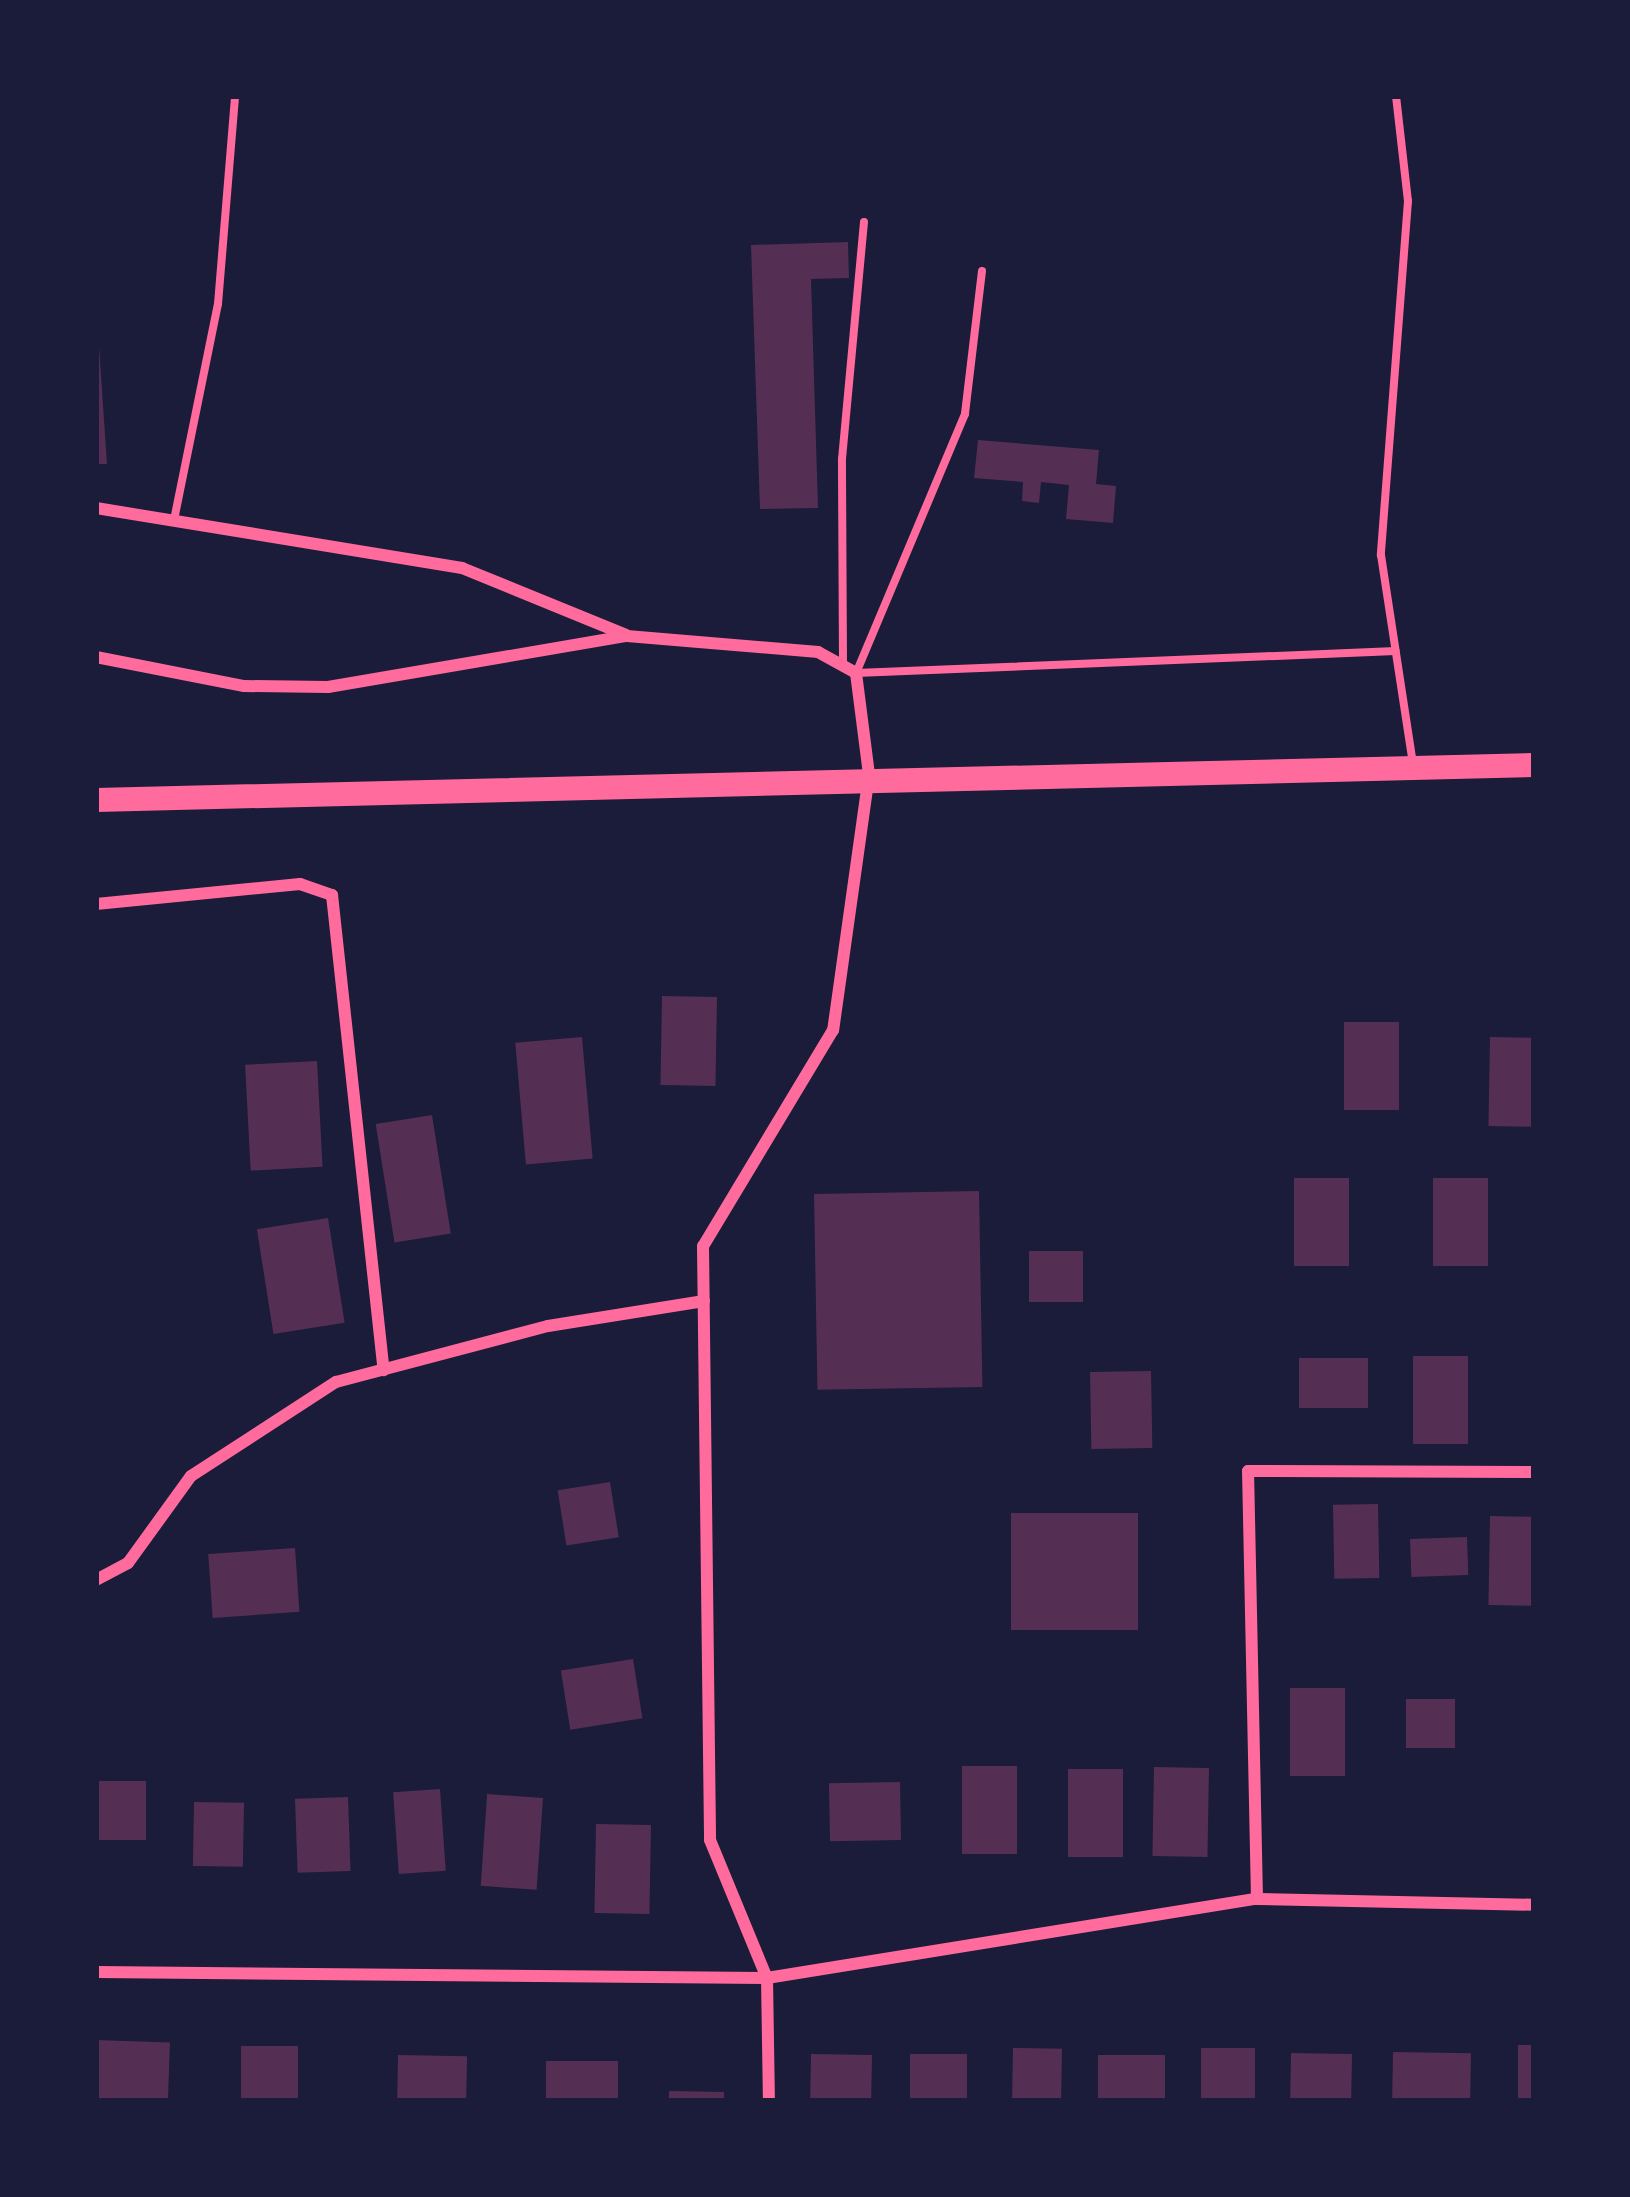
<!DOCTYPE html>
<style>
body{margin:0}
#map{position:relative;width:1630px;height:2197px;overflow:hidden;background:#1b1b3a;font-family:"Times New Roman",serif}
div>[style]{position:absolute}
.building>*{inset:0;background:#542f53;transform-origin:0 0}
.service>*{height:8px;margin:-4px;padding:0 4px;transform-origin:4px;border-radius:4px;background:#ff6b9d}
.minor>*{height:12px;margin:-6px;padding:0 6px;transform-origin:6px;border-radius:6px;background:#ff6b9d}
.trunk>*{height:24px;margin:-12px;padding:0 12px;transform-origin:12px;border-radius:12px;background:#ff6b9d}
span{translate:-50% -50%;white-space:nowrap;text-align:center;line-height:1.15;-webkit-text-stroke:9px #1b1b3a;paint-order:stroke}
.frame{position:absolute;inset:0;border:99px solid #1b1b3a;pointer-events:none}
</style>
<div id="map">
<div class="building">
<div style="clip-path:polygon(848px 242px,849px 278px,811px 279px,818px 508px,760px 509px,751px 245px)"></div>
<div style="clip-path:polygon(96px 302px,107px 464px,96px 464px)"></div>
<div style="clip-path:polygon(978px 440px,1099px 450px,1096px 484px,1116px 486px,1113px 523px,1066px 519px,1069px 485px,1041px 482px,1039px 503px,1022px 501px,1023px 482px,974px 478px)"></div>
<div style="left:662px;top:996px;width:55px;height:89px;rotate:1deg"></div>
<div style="left:1344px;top:1022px;width:55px;height:88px"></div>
<div style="left:582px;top:1037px;width:122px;height:67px;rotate:85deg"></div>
<div style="left:1490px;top:1037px;width:44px;height:89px;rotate:1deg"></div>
<div style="left:317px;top:1061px;width:106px;height:72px;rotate:87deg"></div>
<div style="left:432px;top:1115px;width:120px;height:57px;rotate:81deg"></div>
<div style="left:1294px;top:1178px;width:55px;height:88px"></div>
<div style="left:1433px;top:1178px;width:55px;height:88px"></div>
<div style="left:979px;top:1191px;width:196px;height:165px;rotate:89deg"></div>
<div style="left:328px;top:1218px;width:106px;height:72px;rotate:81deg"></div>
<div style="left:1029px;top:1251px;width:54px;height:51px"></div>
<div style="left:1413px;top:1356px;width:55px;height:88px"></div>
<div style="left:1368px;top:1358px;width:50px;height:69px;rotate:90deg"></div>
<div style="left:1151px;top:1371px;width:77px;height:61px;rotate:89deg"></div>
<div style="left:610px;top:1482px;width:56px;height:53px;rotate:81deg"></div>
<div style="left:1378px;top:1504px;width:74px;height:45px;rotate:89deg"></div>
<div style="left:1138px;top:1513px;width:117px;height:127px;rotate:90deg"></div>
<div style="left:1490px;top:1516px;width:44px;height:89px;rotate:1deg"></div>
<div style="left:1467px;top:1537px;width:38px;height:57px;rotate:88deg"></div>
<div style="left:295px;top:1548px;width:64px;height:87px;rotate:86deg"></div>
<div style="left:633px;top:1659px;width:60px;height:73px;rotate:81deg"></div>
<div style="left:1290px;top:1688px;width:55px;height:88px"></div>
<div style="left:1406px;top:1699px;width:49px;height:49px"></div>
<div style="left:962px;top:1766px;width:55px;height:88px"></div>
<div style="left:1154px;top:1767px;width:55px;height:89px;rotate:1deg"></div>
<div style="left:1068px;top:1769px;width:55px;height:88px"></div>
<div style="left:96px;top:1781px;width:50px;height:59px"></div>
<div style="left:900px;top:1782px;width:58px;height:71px;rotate:89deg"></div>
<div style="left:440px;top:1789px;width:82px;height:47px;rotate:86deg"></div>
<div style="left:348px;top:1797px;width:74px;height:53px;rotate:88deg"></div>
<div style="left:543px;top:1798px;width:92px;height:56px;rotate:94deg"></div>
<div style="left:194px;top:1802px;width:50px;height:64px;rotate:1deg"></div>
<div style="left:596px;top:1824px;width:55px;height:89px;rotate:1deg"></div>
<div style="left:96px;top:2040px;width:74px;height:61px;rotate:2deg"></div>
<div style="left:1518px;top:2045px;width:16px;height:56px"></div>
<div style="left:241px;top:2046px;width:57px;height:55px"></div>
<div style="left:1013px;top:2048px;width:49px;height:53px;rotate:1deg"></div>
<div style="left:1201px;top:2048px;width:54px;height:53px"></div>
<div style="left:1393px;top:2052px;width:78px;height:49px;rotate:1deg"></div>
<div style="left:1291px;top:2053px;width:61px;height:48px;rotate:1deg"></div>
<div style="left:811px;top:2054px;width:61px;height:46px;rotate:1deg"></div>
<div style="left:910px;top:2054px;width:57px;height:47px"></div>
<div style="left:398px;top:2055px;width:69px;height:46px;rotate:1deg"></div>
<div style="left:1098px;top:2055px;width:67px;height:46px"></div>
<div style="left:546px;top:2061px;width:72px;height:40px"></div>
<div style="left:669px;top:2091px;width:55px;height:10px;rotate:1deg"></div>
</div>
<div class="service">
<div style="left:1396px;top:96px;width:106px;rotate:83.5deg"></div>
<div style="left:1408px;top:201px;width:355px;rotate:94.4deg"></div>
<div style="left:1381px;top:555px;width:212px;rotate:81.3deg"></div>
<div style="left:982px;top:271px;width:144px;rotate:96.8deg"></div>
<div style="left:965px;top:414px;width:281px;rotate:112.8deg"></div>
<div style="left:856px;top:673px;width:540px;rotate:-2.33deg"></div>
<div style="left:174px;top:520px;width:220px;rotate:-78.5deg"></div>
<div style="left:218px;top:304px;width:209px;rotate:-85.3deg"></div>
<div style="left:843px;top:662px;width:203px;rotate:-90.3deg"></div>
<div style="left:842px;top:459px;width:238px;rotate:-84.7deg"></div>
</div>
<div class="minor">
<div style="left:96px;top:508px;width:371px;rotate:9.3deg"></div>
<div style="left:462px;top:568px;width:177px;rotate:22.2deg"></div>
<div style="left:96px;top:657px;width:151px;rotate:11.1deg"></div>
<div style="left:244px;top:686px;width:84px;rotate:0.7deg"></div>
<div style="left:328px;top:687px;width:303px;rotate:-9.7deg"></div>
<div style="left:627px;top:636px;width:192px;rotate:4.8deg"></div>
<div style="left:818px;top:652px;width:43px;rotate:28.9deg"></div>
<div style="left:856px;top:673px;width:103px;rotate:82.7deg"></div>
<div style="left:869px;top:775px;width:258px;rotate:98deg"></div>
<div style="left:833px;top:1030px;width:252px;rotate:121deg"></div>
<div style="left:703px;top:1246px;width:594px;rotate:89.32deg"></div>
<div style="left:710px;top:1840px;width:149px;rotate:67.6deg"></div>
<div style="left:767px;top:1978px;width:123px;rotate:89.1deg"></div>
<div style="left:96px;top:904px;width:205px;rotate:-5.6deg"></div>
<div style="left:300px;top:884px;width:34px;rotate:19deg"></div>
<div style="left:332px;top:895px;width:478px;rotate:83.8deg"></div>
<div style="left:96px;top:1580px;width:36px;rotate:-28deg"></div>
<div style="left:128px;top:1563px;width:107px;rotate:-54.1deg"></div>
<div style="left:191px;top:1476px;width:173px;rotate:-33deg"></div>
<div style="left:336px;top:1382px;width:219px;rotate:-14.8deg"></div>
<div style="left:548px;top:1326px;width:158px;rotate:-9.1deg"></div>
<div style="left:1257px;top:1899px;width:428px;rotate:-91.2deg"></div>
<div style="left:1248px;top:1471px;width:286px;rotate:0.2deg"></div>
<div style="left:96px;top:1972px;width:671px;rotate:0.51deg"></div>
<div style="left:767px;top:1978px;width:496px;rotate:-9.2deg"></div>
<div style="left:1257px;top:1899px;width:277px;rotate:1.2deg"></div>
</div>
<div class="trunk">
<div style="left:96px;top:800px;width:1438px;rotate:-1.39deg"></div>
</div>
<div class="frame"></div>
</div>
